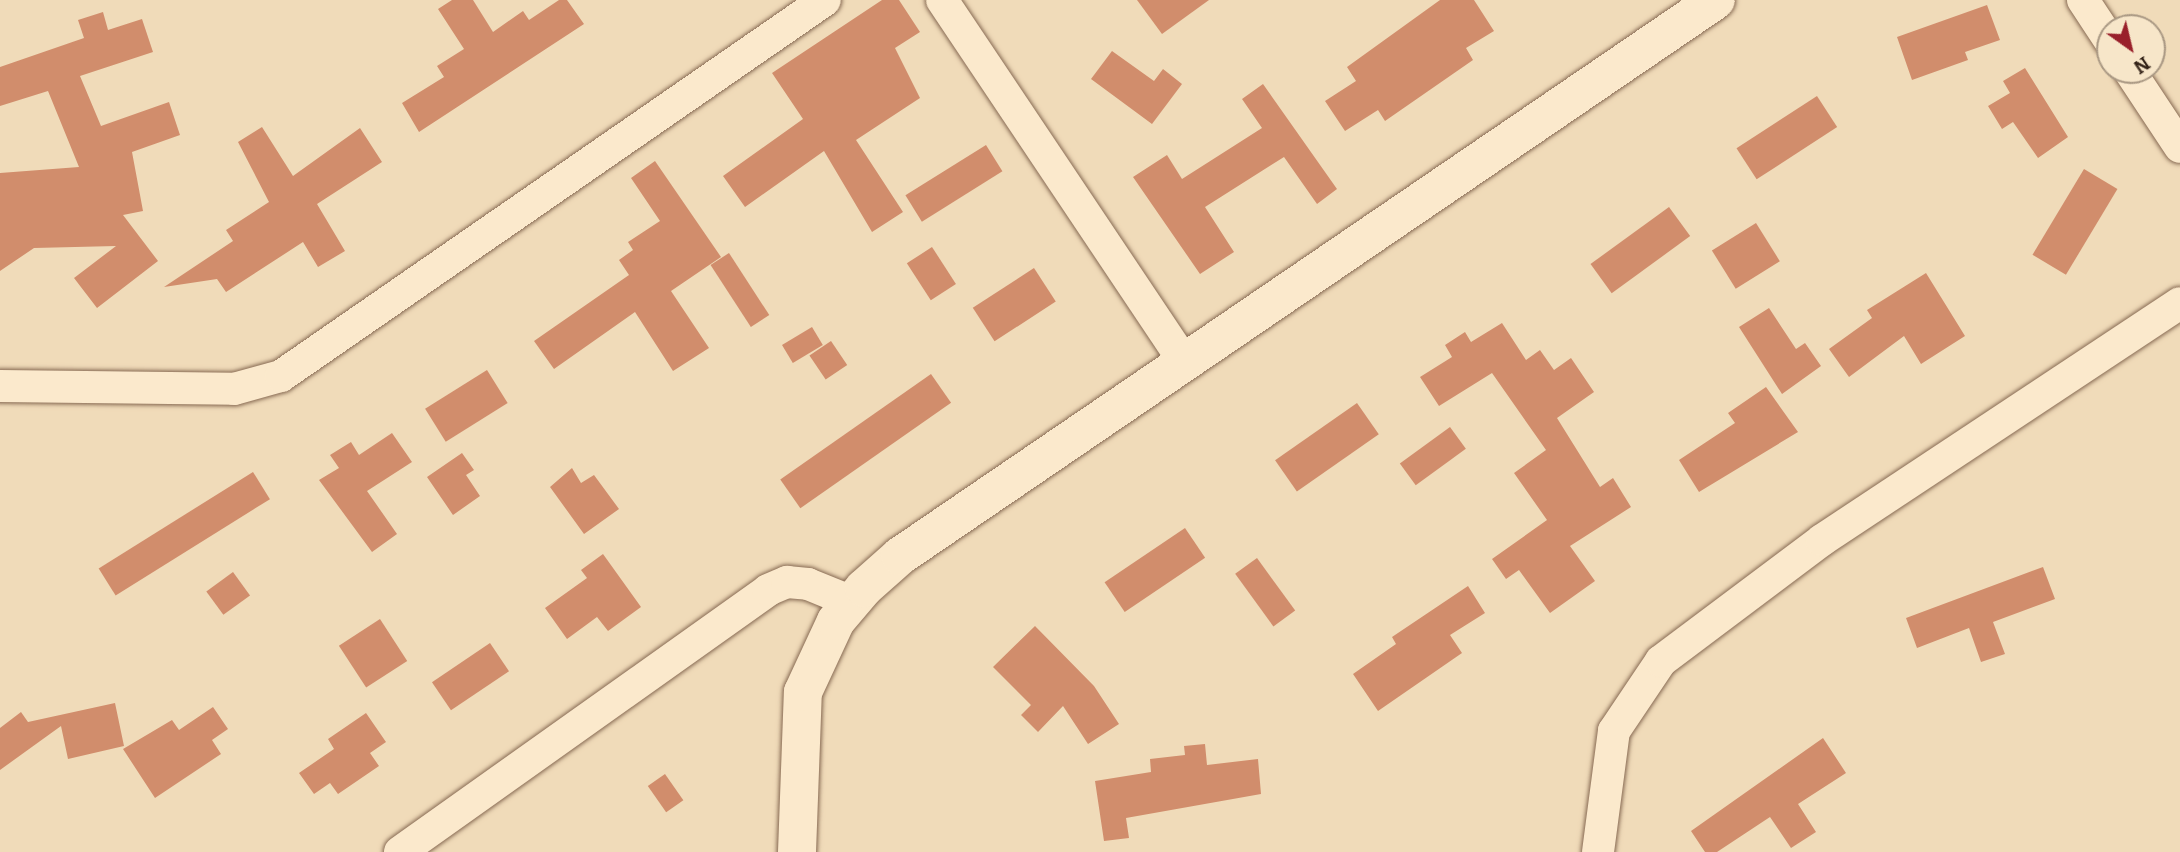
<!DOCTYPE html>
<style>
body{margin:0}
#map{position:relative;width:2180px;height:852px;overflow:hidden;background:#f0dbb9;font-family:Bitter,serif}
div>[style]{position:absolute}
.building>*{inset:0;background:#d18d6c;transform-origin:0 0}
.roads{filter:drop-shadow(0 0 2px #876a53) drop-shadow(0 0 2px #876a53)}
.minor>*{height:32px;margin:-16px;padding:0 16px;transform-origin:16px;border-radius:16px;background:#fbe9cc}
.tertiary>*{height:38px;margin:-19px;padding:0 19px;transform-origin:19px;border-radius:19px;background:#fbe9cc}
span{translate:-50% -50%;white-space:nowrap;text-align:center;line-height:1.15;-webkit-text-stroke:7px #f7e6c9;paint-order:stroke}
.north{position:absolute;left:2096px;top:14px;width:70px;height:70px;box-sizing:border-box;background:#f7e6c9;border:2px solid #a99883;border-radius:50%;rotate:146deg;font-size:19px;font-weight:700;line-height:28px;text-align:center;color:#352419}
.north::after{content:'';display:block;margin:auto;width:24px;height:32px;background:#99202b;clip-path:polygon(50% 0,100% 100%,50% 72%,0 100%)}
</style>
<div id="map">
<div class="building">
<div style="clip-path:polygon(452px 0,473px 0,493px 32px,523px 11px,529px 20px,559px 0,567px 0,584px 24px,419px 132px,402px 103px,444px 77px,437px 66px,464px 49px,438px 9px)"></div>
<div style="clip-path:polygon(882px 0,899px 0,920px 32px,895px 48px,920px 98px,856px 140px,903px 212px,872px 232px,824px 151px,745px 207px,723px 176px,803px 119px,772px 73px)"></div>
<div style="clip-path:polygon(1137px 0,1209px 0,1162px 34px)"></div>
<div style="clip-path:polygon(1440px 0,1474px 0,1494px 31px,1466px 48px,1473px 60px,1385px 121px,1378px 110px,1345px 131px,1325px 101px,1356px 81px,1347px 67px)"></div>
<div style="clip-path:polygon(1987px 5px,2000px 40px,1965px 52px,1968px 60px,1912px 80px,1897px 37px)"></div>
<div style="clip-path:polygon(103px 12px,108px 30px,142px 19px,153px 52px,80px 76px,101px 126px,169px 102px,180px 135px,132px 152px,143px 211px,123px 215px,158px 261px,97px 308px,74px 278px,116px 246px,34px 248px,0 271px,0 173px,79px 167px,48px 91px,0 106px,0 67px,84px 38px,78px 20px)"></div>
<div style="clip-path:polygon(1112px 51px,1154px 81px,1163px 69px,1182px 84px,1152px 124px,1091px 79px)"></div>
<div style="clip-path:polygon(2025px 68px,2068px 137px,2038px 158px,2013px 122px,2002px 129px,1988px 106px,2010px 93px,2003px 81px)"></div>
<div style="clip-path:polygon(1263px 84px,1337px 189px,1317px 204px,1284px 157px,1205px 207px,1234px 252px,1200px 274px,1133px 177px,1167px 155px,1182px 179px,1262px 128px,1242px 99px)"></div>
<div style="left:1817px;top:96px;width:37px;height:96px;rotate:57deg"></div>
<div style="clip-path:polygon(262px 127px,293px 176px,360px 128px,382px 162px,317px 204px,345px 251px,318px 267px,303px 242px,226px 292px,217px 279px,164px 287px,233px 241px,226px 230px,269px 202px,238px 142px)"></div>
<div style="left:986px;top:145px;width:31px;height:95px;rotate:58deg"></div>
<div style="clip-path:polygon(655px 161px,721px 257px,671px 291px,709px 348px,673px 371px,635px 312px,554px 369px,534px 341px,629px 275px,619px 260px,633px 250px,628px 242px,660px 221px,631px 178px)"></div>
<div style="left:2084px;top:169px;width:39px;height:100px;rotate:31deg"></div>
<div style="left:1669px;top:207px;width:36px;height:97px;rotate:54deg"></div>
<div style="left:1756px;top:223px;width:45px;height:52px;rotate:58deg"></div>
<div style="left:932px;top:247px;width:44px;height:30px;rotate:57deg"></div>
<div style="left:729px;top:253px;width:74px;height:22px;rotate:57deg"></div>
<div style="left:1034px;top:268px;width:40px;height:73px;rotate:57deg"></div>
<div style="clip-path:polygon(1926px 273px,1965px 336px,1921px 364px,1904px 336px,1849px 377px,1829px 349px,1872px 318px,1867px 310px)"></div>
<div style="clip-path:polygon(1769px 308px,1796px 349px,1805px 343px,1821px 366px,1782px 394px,1739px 327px)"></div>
<div style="clip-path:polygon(1502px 323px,1526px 360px,1540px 350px,1554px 370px,1571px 358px,1594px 392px,1557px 418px,1600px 487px,1613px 478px,1631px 507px,1570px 546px,1595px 581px,1550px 613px,1519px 570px,1506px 579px,1492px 559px,1547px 520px,1514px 473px,1546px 450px,1492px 373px,1439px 406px,1420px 377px,1452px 357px,1445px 345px,1465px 332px,1471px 342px)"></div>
<div style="left:812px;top:327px;width:21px;height:35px;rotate:59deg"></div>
<div style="left:831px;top:341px;width:29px;height:26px;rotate:56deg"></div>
<div style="left:487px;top:370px;width:39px;height:73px;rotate:58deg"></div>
<div style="left:931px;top:374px;width:35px;height:184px;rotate:55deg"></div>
<div style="clip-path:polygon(1766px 387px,1798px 432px,1699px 492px,1679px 460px,1735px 423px,1728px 413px)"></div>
<div style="left:1357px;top:403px;width:38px;height:100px;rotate:55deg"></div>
<div style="left:1450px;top:427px;width:27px;height:62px;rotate:54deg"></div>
<div style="clip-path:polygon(392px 433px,412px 462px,367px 491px,397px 534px,372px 552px,319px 480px,339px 468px,330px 455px,351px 442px,359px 455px)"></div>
<div style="clip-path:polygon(462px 453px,474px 470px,466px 475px,480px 496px,453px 515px,427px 477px)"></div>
<div style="clip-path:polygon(572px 468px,581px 483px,594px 475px,619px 509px,584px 534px,550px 487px)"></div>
<div style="left:253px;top:472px;width:32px;height:182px;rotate:58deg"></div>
<div style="left:1185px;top:528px;width:36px;height:97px;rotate:56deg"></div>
<div style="clip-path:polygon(603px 554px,641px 607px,608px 631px,597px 617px,567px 639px,545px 608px,587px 578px,581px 570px)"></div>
<div style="left:1257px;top:558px;width:65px;height:27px;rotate:54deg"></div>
<div style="clip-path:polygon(2043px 567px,2055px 599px,1993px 622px,2005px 654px,1981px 662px,1969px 628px,1917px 648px,1906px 618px)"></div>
<div style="left:233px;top:572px;width:29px;height:33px;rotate:54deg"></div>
<div style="clip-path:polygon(1468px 586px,1485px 613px,1450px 635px,1462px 653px,1378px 711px,1353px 674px,1396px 644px,1392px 637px)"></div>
<div style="left:380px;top:619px;width:50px;height:49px;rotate:57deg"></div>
<div style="clip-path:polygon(1035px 626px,1094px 686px,1119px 724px,1088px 744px,1063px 706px,1038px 732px,1021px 715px,1031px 705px,993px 667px)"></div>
<div style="left:490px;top:643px;width:34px;height:70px;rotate:56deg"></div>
<div style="clip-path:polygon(115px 703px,124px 746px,68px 759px,61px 726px,0 770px,0 728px,21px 712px,28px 722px)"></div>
<div style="clip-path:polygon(213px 707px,228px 729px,212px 740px,221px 754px,155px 798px,123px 749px,172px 720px,179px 730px)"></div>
<div style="clip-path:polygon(366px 713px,386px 742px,370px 753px,379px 766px,338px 794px,330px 783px,314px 794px,299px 773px,334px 749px,328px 739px)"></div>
<div style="clip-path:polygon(1823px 738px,1846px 773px,1798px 804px,1816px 832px,1791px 848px,1770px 817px,1717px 852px,1705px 852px,1691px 831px)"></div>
<div style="clip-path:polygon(1205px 744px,1207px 765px,1258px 759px,1261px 794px,1126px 818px,1129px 838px,1104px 841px,1095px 781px,1151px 772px,1150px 759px,1185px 755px,1184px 746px)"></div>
<div style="left:665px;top:774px;width:32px;height:21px;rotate:55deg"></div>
</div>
<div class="roads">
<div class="minor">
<div style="left:942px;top:0;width:437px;rotate:56.2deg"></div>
<div style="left:2083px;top:0;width:49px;rotate:56.6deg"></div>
<div style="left:2129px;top:70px;width:92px;rotate:56.5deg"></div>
<div style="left:0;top:386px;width:234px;rotate:0.7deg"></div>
<div style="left:234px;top:389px;width:49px;rotate:-15.5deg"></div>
<div style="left:281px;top:376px;width:661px;rotate:-34.65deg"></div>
<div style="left:400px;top:852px;width:452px;rotate:-35.4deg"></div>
<div style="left:768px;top:590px;width:21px;rotate:-23deg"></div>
<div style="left:787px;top:582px;width:21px;rotate:5deg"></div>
<div style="left:808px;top:584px;width:48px;rotate:22.2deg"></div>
<div style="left:1598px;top:852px;width:122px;rotate:-82.5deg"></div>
<div style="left:1614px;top:731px;width:84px;rotate:-56.1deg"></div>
<div style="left:1661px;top:661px;width:201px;rotate:-36.9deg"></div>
<div style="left:1822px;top:540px;width:429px;rotate:-33.5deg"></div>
</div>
<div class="tertiary">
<div style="left:797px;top:852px;width:160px;rotate:-87.9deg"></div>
<div style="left:803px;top:692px;width:78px;rotate:-65.1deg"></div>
<div style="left:836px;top:621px;width:43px;rotate:-49.7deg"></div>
<div style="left:864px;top:588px;width:48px;rotate:-41.6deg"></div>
<div style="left:900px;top:556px;width:987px;rotate:-34.27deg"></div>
</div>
</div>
<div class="north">N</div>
</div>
